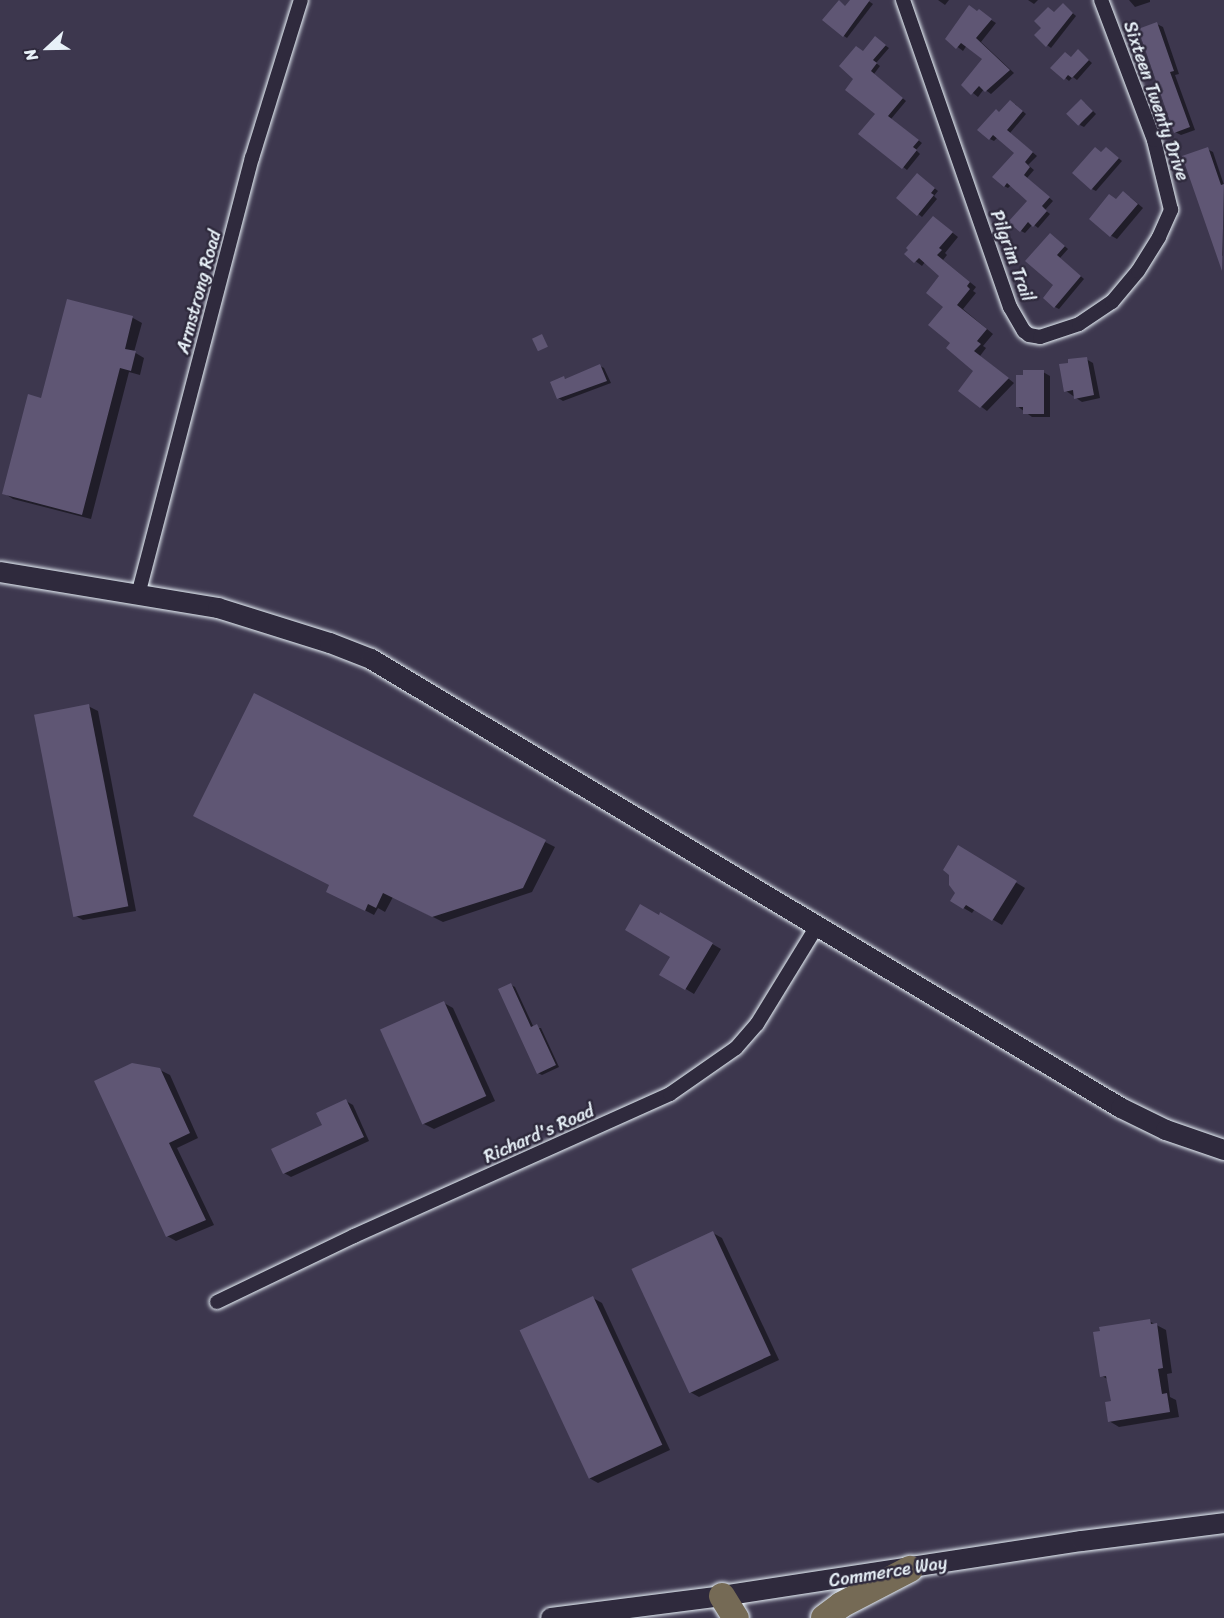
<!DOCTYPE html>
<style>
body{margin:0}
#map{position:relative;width:1224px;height:1618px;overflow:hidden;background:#3d374e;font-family:Sriracha,sans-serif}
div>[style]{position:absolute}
.shadow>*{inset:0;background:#0007}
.building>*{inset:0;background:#5f5674;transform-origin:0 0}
.roads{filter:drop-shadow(0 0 2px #e8f1f8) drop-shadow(0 0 2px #e8f1f8)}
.street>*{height:14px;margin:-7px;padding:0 7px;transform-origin:7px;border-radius:7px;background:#2f2a3d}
.secondary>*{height:20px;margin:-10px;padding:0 10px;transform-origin:10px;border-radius:10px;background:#2f2a3d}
.highway>*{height:26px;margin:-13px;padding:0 13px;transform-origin:13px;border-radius:13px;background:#756a55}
span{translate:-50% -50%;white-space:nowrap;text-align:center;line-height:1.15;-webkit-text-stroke:5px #2f2a3d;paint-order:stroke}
.street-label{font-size:18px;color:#e8f1f8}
.north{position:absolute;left:18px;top:18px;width:60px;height:60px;-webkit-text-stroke:4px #2f2a3d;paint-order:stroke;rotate:248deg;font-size:16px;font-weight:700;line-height:24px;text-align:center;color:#e8f1f8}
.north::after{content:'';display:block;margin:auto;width:21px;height:27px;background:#e8f1f8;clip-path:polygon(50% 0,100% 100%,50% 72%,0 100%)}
</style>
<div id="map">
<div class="shadow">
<div style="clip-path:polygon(852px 0,867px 0,873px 4px,847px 38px,844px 36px,846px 7px)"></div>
<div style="clip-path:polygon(938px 0,949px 0,945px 5px)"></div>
<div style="clip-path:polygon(1028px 0,1038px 0,1034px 4px)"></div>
<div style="clip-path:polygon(1129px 0,1150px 0,1150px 2px,1135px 7px)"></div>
<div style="clip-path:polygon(1067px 8px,1076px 16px,1051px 48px,1047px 45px,1055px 14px)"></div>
<div style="clip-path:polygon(975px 10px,996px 23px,981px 42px,1014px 73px,991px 94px,984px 89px,978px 97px,963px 85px,984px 59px,967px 45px,963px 51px,947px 39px)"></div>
<div style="clip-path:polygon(1157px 24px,1163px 27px,1179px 74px,1175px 75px,1195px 130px,1181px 135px,1175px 132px)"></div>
<div style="clip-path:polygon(879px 41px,889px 48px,876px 63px,880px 66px,874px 74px,906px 101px,891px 119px,922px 143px,916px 150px,920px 154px,907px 170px,861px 134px,877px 114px,855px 79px,863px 52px)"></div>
<div style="clip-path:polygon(1066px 54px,1072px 58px,1082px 54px,1092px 63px,1077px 80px,1073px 77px,1069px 81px,1053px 68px)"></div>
<div style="clip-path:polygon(1085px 103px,1096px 114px,1084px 127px,1080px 125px)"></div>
<div style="clip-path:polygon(1015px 104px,1026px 114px,1010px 133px,1037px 156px,1028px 165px,1034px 170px,1027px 178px,1053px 201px,1045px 210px,1050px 214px,1038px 228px,1033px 224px,1025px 233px,1021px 231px,1029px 201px,1011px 185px,1008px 188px,1004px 186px,1016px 153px,998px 137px,994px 141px,990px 139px,1000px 113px)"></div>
<div style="clip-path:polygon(1207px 149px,1213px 152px,1224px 185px,1223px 256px,1217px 253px)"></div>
<div style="clip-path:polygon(1110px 151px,1122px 161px,1096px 191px,1092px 189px,1102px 154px)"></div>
<div style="clip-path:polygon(921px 177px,938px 191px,934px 196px,937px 199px,922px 217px,898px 197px)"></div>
<div style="clip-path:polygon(1130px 197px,1143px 208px,1117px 239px,1110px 235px,1117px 200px)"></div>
<div style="clip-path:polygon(934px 218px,958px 237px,945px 253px,947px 255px,943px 260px,976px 287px,973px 291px,976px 293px,963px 309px,993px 334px,983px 346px,986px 348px,980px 356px,1014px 383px,987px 411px,960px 391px,975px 371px,952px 343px,942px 276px,925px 262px,922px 266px,906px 254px)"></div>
<div style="clip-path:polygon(1054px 237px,1068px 249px,1060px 258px,1084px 279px,1059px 309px,1055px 307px)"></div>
<div style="clip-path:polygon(68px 301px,133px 318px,142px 323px,134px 352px,144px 358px,140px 375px,129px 372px,91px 519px,13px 499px,4px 493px,42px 400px)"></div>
<div style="clip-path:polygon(1086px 359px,1093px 363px,1100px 398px,1082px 402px,1066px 391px)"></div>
<div style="clip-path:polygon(600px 366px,604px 368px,611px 383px,563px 401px,558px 398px,564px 378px,567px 380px)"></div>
<div style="clip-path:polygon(1043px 372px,1050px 376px,1050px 417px,1032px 417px,1017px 406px)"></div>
<div style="clip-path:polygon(255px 695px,555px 847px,532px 892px,443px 922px,393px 897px,385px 912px,378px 908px,374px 915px,337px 896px)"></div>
<div style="clip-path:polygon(88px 706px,98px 711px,136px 911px,83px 920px,74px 915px)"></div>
<div style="clip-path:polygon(959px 847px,1025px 888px,1002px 925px,975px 909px,972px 913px,952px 901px,957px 892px)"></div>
<div style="clip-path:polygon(661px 914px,721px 949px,694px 994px,661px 974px,672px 956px,659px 917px)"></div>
<div style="clip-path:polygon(511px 985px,515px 987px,534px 1028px,541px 1028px,559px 1067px,542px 1075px,538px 1073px)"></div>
<div style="clip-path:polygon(444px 1003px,453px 1008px,495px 1101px,434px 1129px,424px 1124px)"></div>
<div style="clip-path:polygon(160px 1070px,170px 1075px,198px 1138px,177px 1148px,214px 1225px,176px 1241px,167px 1236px)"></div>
<div style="clip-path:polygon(346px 1101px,353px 1105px,369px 1141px,291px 1177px,284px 1173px)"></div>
<div style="clip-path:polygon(713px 1233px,722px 1238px,779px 1360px,699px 1397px,690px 1392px)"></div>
<div style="clip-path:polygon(593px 1298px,602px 1303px,670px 1450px,598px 1483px,589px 1478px)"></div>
<div style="clip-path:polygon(1149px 1321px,1166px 1330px,1172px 1373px,1167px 1374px,1170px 1397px,1176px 1400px,1179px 1417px,1119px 1427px,1109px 1421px,1112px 1402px,1109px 1380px,1102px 1376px)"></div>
</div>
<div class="building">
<div style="clip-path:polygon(839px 0,845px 6px,850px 0,870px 0,843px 37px,822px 20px)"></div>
<div style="clip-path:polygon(1063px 3px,1073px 13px,1046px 47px,1034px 35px,1041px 28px,1034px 21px,1048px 7px,1054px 12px)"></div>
<div style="clip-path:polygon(969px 5px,977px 11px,979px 9px,992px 19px,976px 38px,1010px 70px,985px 92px,979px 86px,971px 95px,961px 85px,982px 59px,961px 43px,956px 49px,945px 39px)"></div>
<div style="clip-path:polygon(1157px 22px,1174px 71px,1170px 72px,1190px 127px,1174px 133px,1138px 29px)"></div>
<div style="clip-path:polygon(875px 36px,886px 45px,873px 60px,877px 63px,871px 71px,903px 98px,888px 116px,919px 140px,913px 147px,917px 150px,902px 169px,858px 134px,875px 114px,845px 90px,853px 79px,839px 66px,856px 46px,863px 51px)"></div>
<div style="clip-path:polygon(1078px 49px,1089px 60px,1072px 78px,1068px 75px,1064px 80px,1050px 68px,1065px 52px,1071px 57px)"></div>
<div style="left:1081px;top:99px;width:17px;height:21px;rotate:45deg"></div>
<div style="clip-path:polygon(1010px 100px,1023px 111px,1007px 130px,1033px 152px,1025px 162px,1030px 167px,1024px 175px,1050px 197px,1042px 206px,1047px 211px,1033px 227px,1028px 222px,1020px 232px,1008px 222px,1027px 201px,1007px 183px,1004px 187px,992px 177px,1014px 153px,993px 135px,989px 140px,977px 130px,996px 109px,999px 112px)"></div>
<div style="clip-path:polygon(1095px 147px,1101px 152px,1106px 147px,1119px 158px,1091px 190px,1072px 173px)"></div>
<div style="clip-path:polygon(1208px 147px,1221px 185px,1224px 184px,1222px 271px,1182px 156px)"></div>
<div style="clip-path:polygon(917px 173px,935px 188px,931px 193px,934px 195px,917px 216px,896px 198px)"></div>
<div style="clip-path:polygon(1123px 191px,1138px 204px,1110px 237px,1089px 219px,1109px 194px,1116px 199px)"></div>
<div style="clip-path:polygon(933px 216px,953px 232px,939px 248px,942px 250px,937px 255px,970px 282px,967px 286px,970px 289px,957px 305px,987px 329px,977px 341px,981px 344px,974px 351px,1009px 378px,980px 408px,958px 391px,973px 371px,946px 348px,950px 343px,928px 325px,943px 307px,926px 293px,939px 276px,919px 258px,914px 263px,904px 254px,908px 250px,906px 248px)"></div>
<div style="clip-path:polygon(1050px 233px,1065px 246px,1057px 255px,1081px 276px,1054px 308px,1043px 298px,1053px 285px,1025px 261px)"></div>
<div style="clip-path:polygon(67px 299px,133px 316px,125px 349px,136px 351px,131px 371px,120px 368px,82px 515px,2px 494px,28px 394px,41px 398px)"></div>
<div style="left:542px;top:334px;width:14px;height:11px;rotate:65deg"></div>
<div style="clip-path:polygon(1087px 357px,1094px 395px,1074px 399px,1073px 390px,1064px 392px,1059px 364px,1068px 363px,1068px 359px)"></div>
<div style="clip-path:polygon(600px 364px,607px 381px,557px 399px,550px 382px,564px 376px,565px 379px)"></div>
<div style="clip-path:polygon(1023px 370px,1044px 370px,1044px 414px,1023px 414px,1023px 407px,1016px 407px,1016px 375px,1023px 375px)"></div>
<div style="clip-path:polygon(254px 693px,546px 840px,523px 888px,432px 917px,383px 893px,376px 908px,368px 904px,365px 911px,326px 892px,329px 885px,193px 816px)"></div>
<div style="left:89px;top:704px;width:206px;height:56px;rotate:79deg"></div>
<div style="clip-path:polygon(958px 845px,1017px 881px,992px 921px,966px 905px,963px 909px,950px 901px,955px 893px,949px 885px,949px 875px,943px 870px)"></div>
<div style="clip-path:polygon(640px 904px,659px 915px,660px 912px,713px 943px,685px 990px,659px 975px,670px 957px,625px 930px)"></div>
<div style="clip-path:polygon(511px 983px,531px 1027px,537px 1024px,556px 1065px,537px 1074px,498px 989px)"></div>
<div style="left:444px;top:1001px;width:104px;height:70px;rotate:66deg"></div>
<div style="clip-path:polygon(132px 1063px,160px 1068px,190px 1133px,169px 1143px,206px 1220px,166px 1237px,94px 1081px)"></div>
<div style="clip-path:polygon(346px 1099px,364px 1137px,283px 1174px,271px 1149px,322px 1125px,316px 1113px)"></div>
<div style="left:713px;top:1231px;width:137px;height:90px;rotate:65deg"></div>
<div style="left:593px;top:1296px;width:164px;height:81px;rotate:65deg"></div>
<div style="clip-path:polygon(1150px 1319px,1151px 1324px,1157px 1323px,1163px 1368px,1158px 1369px,1162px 1394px,1167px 1393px,1170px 1412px,1108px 1422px,1105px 1402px,1111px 1401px,1106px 1376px,1100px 1377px,1093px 1332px,1100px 1331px,1099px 1327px)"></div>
</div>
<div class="roads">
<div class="street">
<div style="left:903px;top:0;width:325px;rotate:70.8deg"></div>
<div style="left:1010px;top:307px;width:28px;rotate:60deg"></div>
<div style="left:1024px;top:331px;width:6px;rotate:39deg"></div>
<div style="left:1029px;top:335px;width:11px;rotate:10deg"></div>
<div style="left:1040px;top:337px;width:41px;rotate:-18.4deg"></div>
<div style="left:1079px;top:324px;width:40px;rotate:-34deg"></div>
<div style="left:1112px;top:302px;width:40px;rotate:-50deg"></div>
<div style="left:1138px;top:271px;width:40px;rotate:-58deg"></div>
<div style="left:1159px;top:237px;width:30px;rotate:-66deg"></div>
<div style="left:1171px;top:210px;width:72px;rotate:-103.7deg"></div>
<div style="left:1154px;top:140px;width:150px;rotate:-110.7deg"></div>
<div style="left:138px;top:595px;width:452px;rotate:-75.4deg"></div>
<div style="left:252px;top:158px;width:165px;rotate:-72.8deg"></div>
<div style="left:217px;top:1302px;width:152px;rotate:-25.7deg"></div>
<div style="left:354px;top:1236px;width:346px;rotate:-24.2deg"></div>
<div style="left:670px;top:1094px;width:80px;rotate:-34.9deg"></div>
<div style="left:736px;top:1048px;width:32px;rotate:-49deg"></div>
<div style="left:757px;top:1024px;width:115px;rotate:-58.5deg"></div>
</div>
<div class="secondary">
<div style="left:0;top:572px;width:221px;rotate:9.4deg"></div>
<div style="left:218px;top:608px;width:117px;rotate:17.4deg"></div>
<div style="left:330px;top:643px;width:44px;rotate:21.3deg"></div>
<div style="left:371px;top:659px;width:874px;rotate:30.91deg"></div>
<div style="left:1121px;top:1108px;width:50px;rotate:26.1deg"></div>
<div style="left:1166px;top:1130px;width:61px;rotate:19deg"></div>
<div style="left:551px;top:1618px;width:172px;rotate:-7.3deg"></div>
<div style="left:722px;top:1596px;width:364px;rotate:-8.7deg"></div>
<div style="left:1082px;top:1541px;width:143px;rotate:-7.2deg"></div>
</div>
<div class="highway">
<div style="left:722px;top:1596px;width:26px;rotate:58deg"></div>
<div style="left:824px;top:1618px;width:21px;rotate:-37deg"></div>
<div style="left:841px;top:1605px;width:78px;rotate:-27.6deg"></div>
</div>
</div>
<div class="street-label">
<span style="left:1156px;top:101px;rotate:71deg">Sixteen Twenty Drive</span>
<span style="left:1012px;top:256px;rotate:70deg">Pilgrim Trail</span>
<span style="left:199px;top:292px;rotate:-75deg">Armstrong Road</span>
<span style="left:539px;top:1134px;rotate:-24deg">Richard's Road</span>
<span style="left:888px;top:1572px;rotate:-9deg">Commerce Way</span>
</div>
<div class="north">N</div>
</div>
